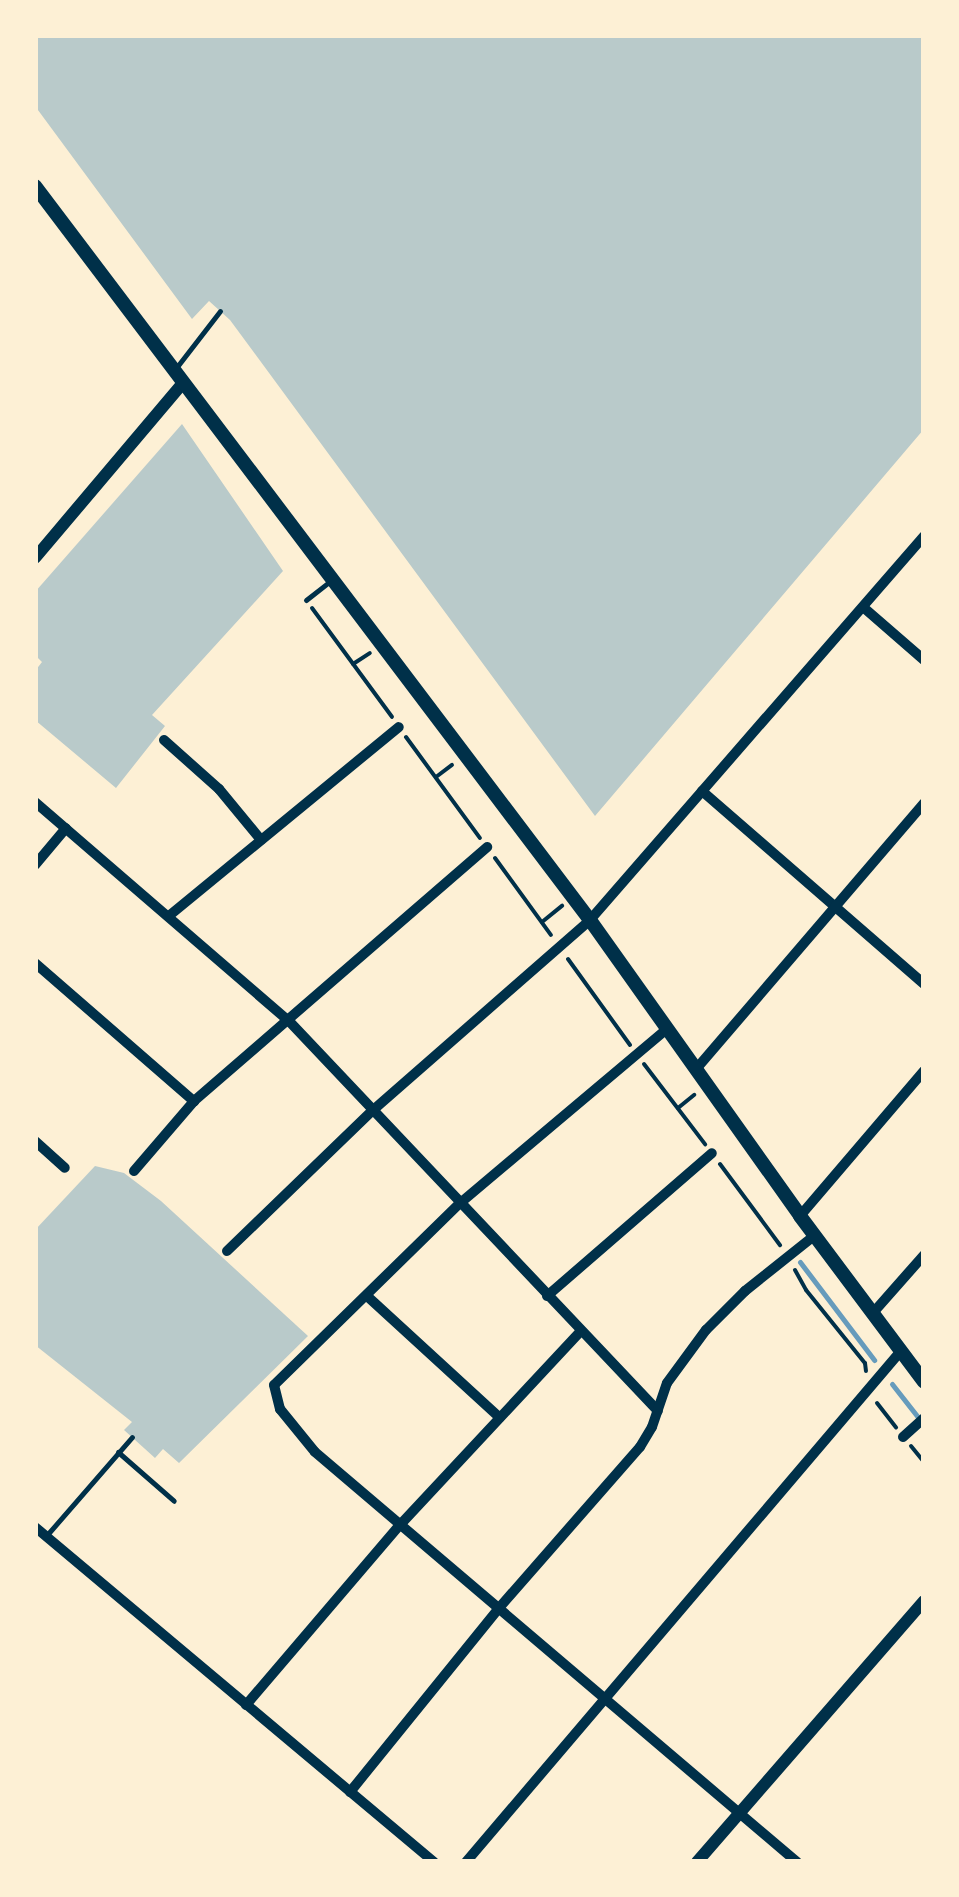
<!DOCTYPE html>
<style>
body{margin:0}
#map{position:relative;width:959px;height:1897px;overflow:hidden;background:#fdf0d5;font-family:Mulish,sans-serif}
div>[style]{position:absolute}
.green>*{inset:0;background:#b9caca}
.stream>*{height:5px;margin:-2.5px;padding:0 2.5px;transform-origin:2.5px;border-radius:2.5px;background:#669bbc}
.path>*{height:4px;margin:-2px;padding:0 2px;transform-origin:2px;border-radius:2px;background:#003049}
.service>*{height:5px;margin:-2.5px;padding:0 2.5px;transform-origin:2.5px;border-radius:2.5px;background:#003049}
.minor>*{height:10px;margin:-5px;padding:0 5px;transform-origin:5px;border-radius:5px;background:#003049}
.tertiary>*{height:12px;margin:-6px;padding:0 6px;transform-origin:6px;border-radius:6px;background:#003049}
.secondary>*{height:14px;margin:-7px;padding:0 7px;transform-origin:7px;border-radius:7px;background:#003049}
span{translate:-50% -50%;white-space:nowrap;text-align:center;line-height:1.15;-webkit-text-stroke:9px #fdf0d5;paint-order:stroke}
.frame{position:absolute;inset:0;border:38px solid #fdf0d5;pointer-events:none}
</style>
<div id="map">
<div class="green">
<div style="clip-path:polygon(35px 35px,924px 35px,924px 429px,595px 816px,230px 320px,209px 301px,192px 319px,35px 106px)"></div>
<div style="clip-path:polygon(182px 424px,283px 571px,152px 715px,165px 726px,116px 788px,35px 720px,35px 671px,42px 662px,35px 655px,35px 592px)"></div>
<div style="clip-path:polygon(95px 1166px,124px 1173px,161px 1201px,308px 1336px,179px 1463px,163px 1449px,155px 1458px,124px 1430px,132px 1422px,35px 1345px,35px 1230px)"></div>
</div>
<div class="stream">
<div style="left:800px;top:1262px;width:123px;rotate:52.9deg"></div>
<div style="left:892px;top:1384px;width:47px;rotate:51.9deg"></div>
</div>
<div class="path">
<div style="left:312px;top:608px;width:135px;rotate:53.7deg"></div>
<div style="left:353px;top:664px;width:20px;rotate:-33deg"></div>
<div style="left:406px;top:737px;width:125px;rotate:53.8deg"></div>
<div style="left:436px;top:777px;width:20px;rotate:-37deg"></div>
<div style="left:495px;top:858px;width:95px;rotate:54deg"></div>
<div style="left:542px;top:922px;width:26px;rotate:-39deg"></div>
<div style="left:568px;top:959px;width:106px;rotate:54.2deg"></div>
<div style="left:644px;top:1064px;width:101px;rotate:52.7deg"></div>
<div style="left:678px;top:1108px;width:21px;rotate:-39deg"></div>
<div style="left:720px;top:1164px;width:101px;rotate:53.5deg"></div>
<div style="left:795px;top:1270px;width:23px;rotate:61deg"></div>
<div style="left:806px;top:1290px;width:94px;rotate:51.1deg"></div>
<div style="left:865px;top:1363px;width:8px;rotate:83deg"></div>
<div style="left:877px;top:1403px;width:31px;rotate:52deg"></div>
<div style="left:911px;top:1446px;width:21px;rotate:51deg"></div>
</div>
<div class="service">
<div style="left:176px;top:368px;width:72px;rotate:-52.3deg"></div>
<div style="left:306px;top:600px;width:29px;rotate:-38deg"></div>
<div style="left:118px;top:1452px;width:74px;rotate:41.2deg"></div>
<div style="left:46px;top:1536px;width:131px;rotate:-49deg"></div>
</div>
<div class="minor">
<div style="left:863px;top:607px;width:81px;rotate:41deg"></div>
<div style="left:164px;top:740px;width:74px;rotate:41.7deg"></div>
<div style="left:219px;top:789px;width:66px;rotate:50.5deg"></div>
<div style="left:702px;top:791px;width:294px;rotate:41deg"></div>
<div style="left:35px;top:802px;width:334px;rotate:40.8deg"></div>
<div style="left:288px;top:1020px;width:538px;rotate:46.58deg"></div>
<div style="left:35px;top:865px;width:48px;rotate:-50deg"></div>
<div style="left:170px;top:915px;width:296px;rotate:-39.4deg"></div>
<div style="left:35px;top:963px;width:211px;rotate:41deg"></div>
<div style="left:668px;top:1028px;width:272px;rotate:139.9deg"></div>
<div style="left:460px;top:1203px;width:260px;rotate:135.6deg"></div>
<div style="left:274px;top:1385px;width:25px;rotate:76deg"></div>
<div style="left:280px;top:1409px;width:55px;rotate:50.9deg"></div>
<div style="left:315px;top:1452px;width:633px;rotate:40.39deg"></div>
<div style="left:697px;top:1068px;width:349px;rotate:-49.4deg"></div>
<div style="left:35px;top:1141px;width:40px;rotate:42deg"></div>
<div style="left:134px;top:1171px;width:92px;rotate:-49.4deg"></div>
<div style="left:194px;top:1101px;width:388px;rotate:-40.9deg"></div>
<div style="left:800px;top:1216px;width:191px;rotate:-49.5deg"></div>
<div style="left:227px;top:1251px;width:202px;rotate:-44deg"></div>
<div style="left:372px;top:1111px;width:290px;rotate:-41.2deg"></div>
<div style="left:590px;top:920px;width:509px;rotate:-48.98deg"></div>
<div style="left:367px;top:1296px;width:180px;rotate:42.5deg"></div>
<div style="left:547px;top:1296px;width:218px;rotate:-40.9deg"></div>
<div style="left:872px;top:1314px;width:79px;rotate:-48.6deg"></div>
<div style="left:903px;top:1437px;width:28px;rotate:-42deg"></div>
<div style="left:35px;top:1527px;width:521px;rotate:40.02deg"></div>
<div style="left:246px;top:1705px;width:237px;rotate:-49.5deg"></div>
<div style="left:400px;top:1525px;width:265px;rotate:-47deg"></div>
<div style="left:350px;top:1792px;width:237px;rotate:-51deg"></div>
<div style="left:499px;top:1608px;width:214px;rotate:-48.8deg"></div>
<div style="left:640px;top:1447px;width:23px;rotate:-59deg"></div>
<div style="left:652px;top:1427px;width:46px;rotate:-71.2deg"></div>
<div style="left:667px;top:1383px;width:66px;rotate:-53.7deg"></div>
<div style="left:706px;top:1330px;width:55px;rotate:-45deg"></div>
<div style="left:745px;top:1291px;width:88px;rotate:-38.6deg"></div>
<div style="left:466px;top:1862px;width:670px;rotate:-49.6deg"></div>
</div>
<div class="tertiary">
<div style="left:35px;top:558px;width:228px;rotate:-49.8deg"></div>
<div style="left:697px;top:1862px;width:346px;rotate:-49deg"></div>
</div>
<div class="secondary">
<div style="left:35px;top:186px;width:920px;rotate:52.91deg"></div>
<div style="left:590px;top:920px;width:363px;rotate:54.6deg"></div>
<div style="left:800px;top:1216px;width:207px;rotate:53.2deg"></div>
</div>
<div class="frame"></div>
</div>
